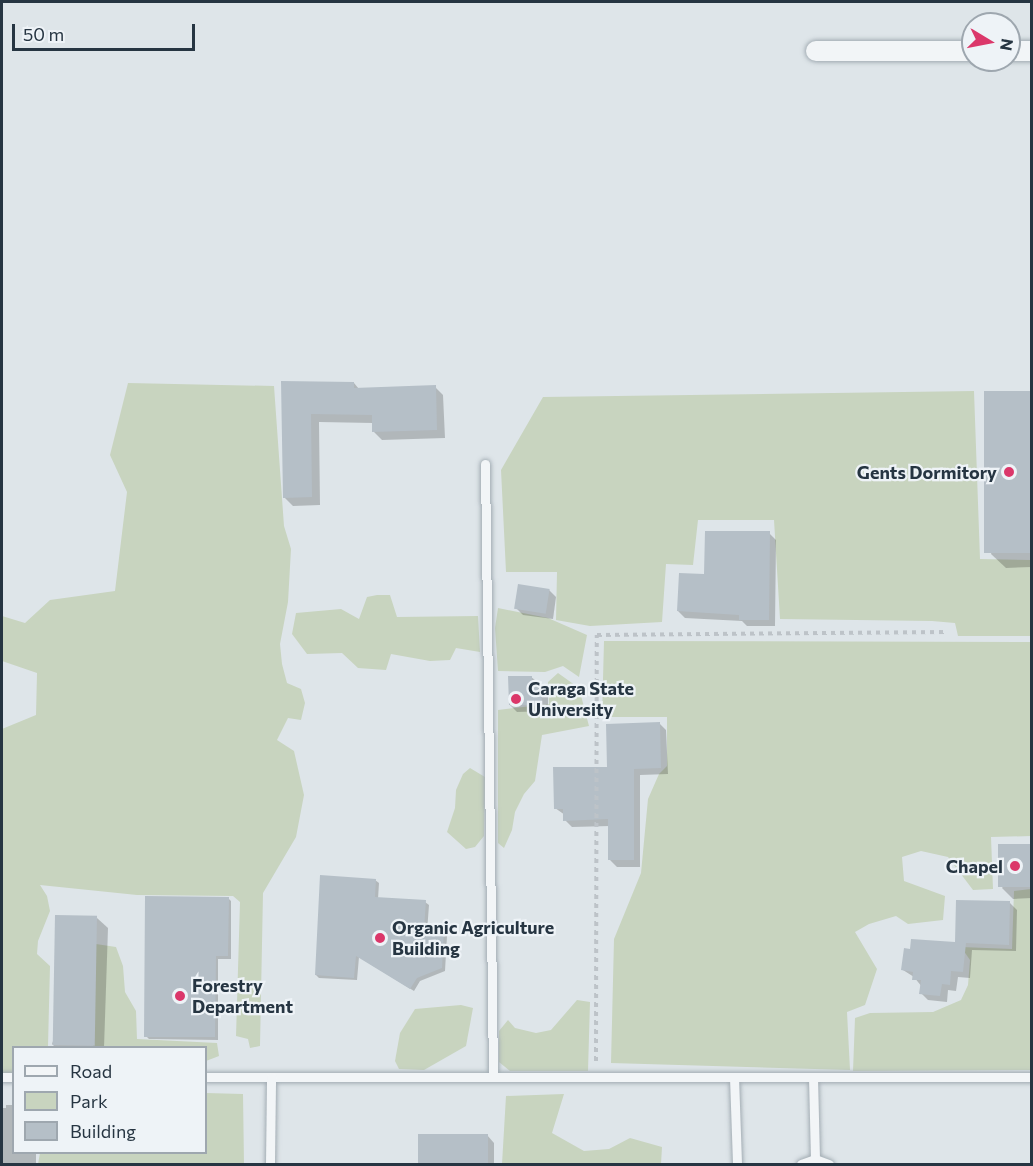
<!DOCTYPE html>
<style>
body{margin:0}
#map{position:relative;width:1033px;height:1166px;overflow:hidden;background:#dee5e9;font-family:Commissioner,sans-serif}
div>[style]{position:absolute}
.green>*{inset:0;background:#c8d4bf}
.shadow>*{inset:0;background:#0003}
.building>*{inset:0;background:#b5bfc7;transform-origin:0 0}
.path>*{height:4px;margin-top:-2px;transform-origin:0;background:repeating-linear-gradient(90deg,#bdc3c8 0 4.5px,transparent 0 9px)}
.roads{filter:drop-shadow(0 0 2px #a3adb4) drop-shadow(0 0 2px #a3adb4)}
.lane>*{height:9px;margin:-4.5px;padding:0 4.5px;transform-origin:4.5px;border-radius:4.5px;background:#f2f5f7}
.street>*{height:20px;margin:-10px;padding:0 10px;transform-origin:10px;border-radius:10px;background:#f2f5f7}
.dots>*{width:16px;height:16px;translate:-50% -50%;box-sizing:border-box;border:3px solid #eef3f7;border-radius:50%}
span{translate:-50% -50%;white-space:nowrap;text-align:center;line-height:1.15;-webkit-text-stroke:4.5px #eef3f7;paint-order:stroke}
.poi-label{font-size:18px;color:#263542;font-weight:700}
.right{translate:-100% -50%;text-align:right}
.left{translate:0 -50%;text-align:left}
.frame{position:absolute;inset:0;border:3px solid #263542;pointer-events:none}
.legend{position:absolute;left:12px;top:1046px;width:195px;height:108px;box-sizing:border-box;background:#eef3f7;border:2px solid #9ea7af;margin:0;padding:8px 10px;list-style:none;font-size:18px;color:#263542}
.legend li{display:flex;align-items:center;gap:12px;height:30px}
.legend b{width:30px;border:2px solid #9ea7af}
.north{position:absolute;left:961px;top:12px;width:60px;height:60px;box-sizing:border-box;background:#eef3f7;border:2px solid #9ea7af;border-radius:50%;rotate:100deg;font-size:16px;font-weight:700;line-height:24px;text-align:center;color:#263542}
.north::after{content:'';display:block;margin:auto;width:21px;height:27px;background:#db376a;clip-path:polygon(50% 0,100% 100%,50% 72%,0 100%)}
.scale{position:absolute;left:12px;top:24px;width:183px;height:27px;box-sizing:border-box;border:3px solid #263542;border-top:0;padding-left:8px;font-size:18px;line-height:21px;white-space:nowrap;color:#263542;-webkit-text-stroke:4px #eef3f7;paint-order:stroke}
</style>
<div id="map">
<div class="green">
<div style="clip-path:polygon(128px 383px,274px 386px,284px 526px,291px 549px,288px 602px,280px 644px,282px 664px,287px 683px,301px 689px,305px 703px,301px 720px,288px 718px,277px 740px,294px 751px,304px 795px,296px 837px,263px 893px,260px 1046px,250px 1048px,248px 1039px,236px 1036px,240px 902px,233px 896px,137px 895px,40px 885px,47px 896px,50px 911px,38px 941px,37px 954px,50px 966px,48px 1046px,76px 1047px,14px 1048px,13px 1073px,2px 1074px,2px 729px,36px 715px,37px 673px,2px 661px,2px 616px,25px 623px,50px 600px,115px 591px,127px 492px,110px 455px)"></div>
<div style="clip-path:polygon(974px 391px,980px 559px,1031px 560px,1031px 636px,958px 636px,955px 623px,932px 621px,780px 619px,774px 520px,698px 520px,693px 565px,666px 564px,662px 622px,590px 626px,556px 620px,557px 572px,506px 572px,501px 470px,543px 397px)"></div>
<div style="clip-path:polygon(377px 595px,390px 595px,397px 617px,478px 616px,480px 652px,456px 648px,450px 660px,430px 661px,391px 654px,386px 670px,358px 668px,342px 653px,307px 654px,292px 634px,296px 613px,341px 609px,359px 619px,367px 597px)"></div>
<div style="clip-path:polygon(498px 608px,548px 618px,587px 635px,579px 677px,563px 666px,545px 672px,498px 671px,495px 628px)"></div>
<div style="clip-path:polygon(604px 641px,1031px 642px,1031px 836px,991px 837px,993px 889px,973px 890px,948px 857px,921px 851px,902px 857px,904px 881px,945px 896px,943px 920px,908px 924px,896px 916px,869px 924px,855px 932px,877px 969px,865px 1005px,847px 1012px,850px 1070px,611px 1063px,614px 939px,641px 873px,648px 799px,659px 774px,667px 766px,667px 717px,602px 717px)"></div>
<div style="clip-path:polygon(558px 673px,579px 688px,589px 726px,542px 735px,535px 781px,524px 794px,515px 812px,512px 830px,504px 848px,498px 843px,498px 710px,549px 704px,548px 682px)"></div>
<div style="clip-path:polygon(470px 768px,485px 777px,484px 836px,475px 847px,466px 849px,447px 832px,455px 808px,456px 790px,463px 774px)"></div>
<div style="clip-path:polygon(1031px 889px,1031px 1070px,853px 1071px,855px 1018px,870px 1013px,933px 1012px,961px 1000px,968px 985px,970px 960px,961px 947px,1012px 949px,1014px 891px)"></div>
<div style="clip-path:polygon(96px 944px,116px 947px,123px 966px,125px 992px,136px 1011px,137px 1039px,217px 1043px,219px 1056px,206px 1061px,206px 1048px,93px 1047px)"></div>
<div style="clip-path:polygon(577px 1000px,590px 1002px,588px 1071px,510px 1071px,499px 1062px,499px 1031px,508px 1020px,515px 1028px,536px 1033px,551px 1030px)"></div>
<div style="clip-path:polygon(461px 1005px,473px 1008px,466px 1046px,424px 1070px,399px 1069px,395px 1061px,400px 1033px,415px 1009px)"></div>
<div style="clip-path:polygon(206px 1093px,243px 1094px,244px 1164px,38px 1164px,40px 1153px,206px 1152px)"></div>
<div style="clip-path:polygon(564px 1094px,552px 1133px,584px 1151px,609px 1149px,630px 1138px,662px 1147px,661px 1164px,502px 1164px,506px 1096px)"></div>
</div>
<div class="shadow">
<div style="clip-path:polygon(282px 383px,354px 383px,359px 389px,435px 387px,443px 395px,445px 438px,382px 440px,374px 432px,373px 423px,319px 422px,320px 505px,293px 506px,284px 497px)"></div>
<div style="clip-path:polygon(1032px 392px,1032px 567px,1006px 568px,991px 554px)"></div>
<div style="clip-path:polygon(769px 533px,776px 540px,775px 626px,747px 626px,742px 621px,685px 618px,678px 611px,705px 576px)"></div>
<div style="clip-path:polygon(549px 590px,556px 597px,553px 619px,523px 615px,516px 608px)"></div>
<div style="clip-path:polygon(531px 677px,548px 690px,548px 711px,517px 712px,510px 705px)"></div>
<div style="clip-path:polygon(659px 723px,666px 730px,668px 774px,640px 775px,640px 867px,617px 867px,610px 860px,610px 826px,572px 827px,565px 820px,565px 815px,555px 808px,609px 768px)"></div>
<div style="clip-path:polygon(1032px 845px,1032px 898px,1013px 899px,1002px 888px)"></div>
<div style="clip-path:polygon(375px 880px,379px 883px,378px 899px,425px 902px,429px 905px,427px 932px,443px 933px,447px 936px,445px 971px,420px 981px,414px 991px,359px 957px,357px 980px,319px 978px,316px 975px)"></div>
<div style="clip-path:polygon(228px 898px,231px 901px,231px 959px,218px 959px,218px 1040px,149px 1039px,146px 1036px)"></div>
<div style="clip-path:polygon(1010px 903px,1017px 910px,1016px 951px,972px 950px,970px 978px,958px 977px,956px 991px,948px 990px,947px 1002px,928px 1000px,921px 993px,922px 987px,914px 977px,903px 970px,956px 944px)"></div>
<div style="clip-path:polygon(97px 918px,108px 928px,104px 1048px,56px 1048px,52px 1044px)"></div>
<div style="clip-path:polygon(6px 1105px,14px 1105px,14px 1152px,36px 1152px,36px 1164px,2px 1164px,2px 1108px,6px 1108px)"></div>
<div style="clip-path:polygon(487px 1135px,494px 1143px,494px 1164px,420px 1164px,420px 1136px)"></div>
</div>
<div class="building">
<div style="clip-path:polygon(281px 381px,354px 382px,354px 388px,436px 385px,437px 430px,372px 432px,372px 415px,311px 414px,312px 497px,283px 498px)"></div>
<div style="left:1032px;top:391px;width:162px;height:48px;rotate:90deg"></div>
<div style="clip-path:polygon(705px 531px,770px 531px,769px 620px,739px 620px,739px 615px,677px 611px,679px 573px,704px 574px)"></div>
<div style="left:518px;top:584px;width:32px;height:25px;rotate:9deg"></div>
<div style="clip-path:polygon(508px 676px,532px 676px,532px 681px,541px 681px,542px 705px,509px 705px)"></div>
<div style="clip-path:polygon(660px 722px,661px 768px,634px 769px,634px 860px,608px 860px,608px 819px,563px 821px,563px 809px,554px 809px,553px 767px,607px 767px,606px 724px)"></div>
<div style="left:1032px;top:844px;width:43px;height:34px;rotate:90deg"></div>
<div style="clip-path:polygon(320px 875px,376px 879px,375px 897px,426px 900px,424px 930px,444px 931px,442px 968px,417px 978px,410px 989px,356px 956px,354px 978px,315px 975px)"></div>
<div style="clip-path:polygon(145px 896px,229px 897px,228px 956px,216px 956px,215px 1037px,144px 1037px)"></div>
<div style="clip-path:polygon(956px 900px,1010px 901px,1009px 945px,966px 943px,963px 972px,951px 971px,950px 985px,942px 984px,940px 996px,919px 994px,921px 980px,912px 980px,913px 972px,901px 970px,904px 948px,910px 949px,911px 939px,955px 942px)"></div>
<div style="left:55px;top:915px;width:42px;height:130px;rotate:1deg"></div>
<div style="left:418px;top:1134px;width:70px;height:30px"></div>
</div>
<div class="path">
<div style="left:596px;top:1061px;width:426px;rotate:-89.9deg"></div>
<div style="left:597px;top:635px;width:350px;rotate:-0.5deg"></div>
</div>
<div class="roads">
<div class="lane">
<div style="left:485px;top:464px;width:613px;rotate:89.25deg"></div>
<div style="left:2px;top:1077px;width:12px"></div>
<div style="left:206px;top:1077px;width:826px"></div>
<div style="left:734px;top:1077px;width:87px;rotate:88deg"></div>
<div style="left:813px;top:1077px;width:82px;rotate:88.6deg"></div>
<div style="left:270px;top:1164px;width:87px;rotate:-89.3deg"></div>
<div style="left:801px;top:1164px;width:15px;rotate:-20deg"></div>
<div style="left:815px;top:1159px;width:15px;rotate:20deg"></div>
</div>
<div class="street">
<div style="left:816px;top:51px;width:157px"></div>
<div style="left:1009px;top:51px;width:23px"></div>
</div>
</div>
<div class="dots">
<div style="left:1009px;top:472px;background:#db376a"></div>
<div style="left:516px;top:699px;background:#db376a"></div>
<div style="left:1015px;top:866px;background:#db376a"></div>
<div style="left:380px;top:938px;background:#db376a"></div>
<div style="left:180px;top:996px;background:#db376a"></div>
</div>
<div class="poi-label">
<span class="right" style="left:997px;top:472px">Gents Dormitory</span>
<span class="left" style="left:528px;top:699px">Caraga State<br>University</span>
<span class="right" style="left:1003px;top:866px">Chapel</span>
<span class="left" style="left:392px;top:938px">Organic Agriculture<br>Building</span>
<span class="left" style="left:192px;top:996px">Forestry<br>Department</span>
</div>
<div class="frame"></div>
<ul class="legend">
<li><b style="height:8px;background:#f2f5f7"></b>Road</li>
<li><b style="height:16px;background:#c8d4bf"></b>Park</li>
<li><b style="height:16px;background:#b5bfc7"></b>Building</li>
</ul>
<div class="north">N</div>
<div class="scale">50 m</div>
</div>
